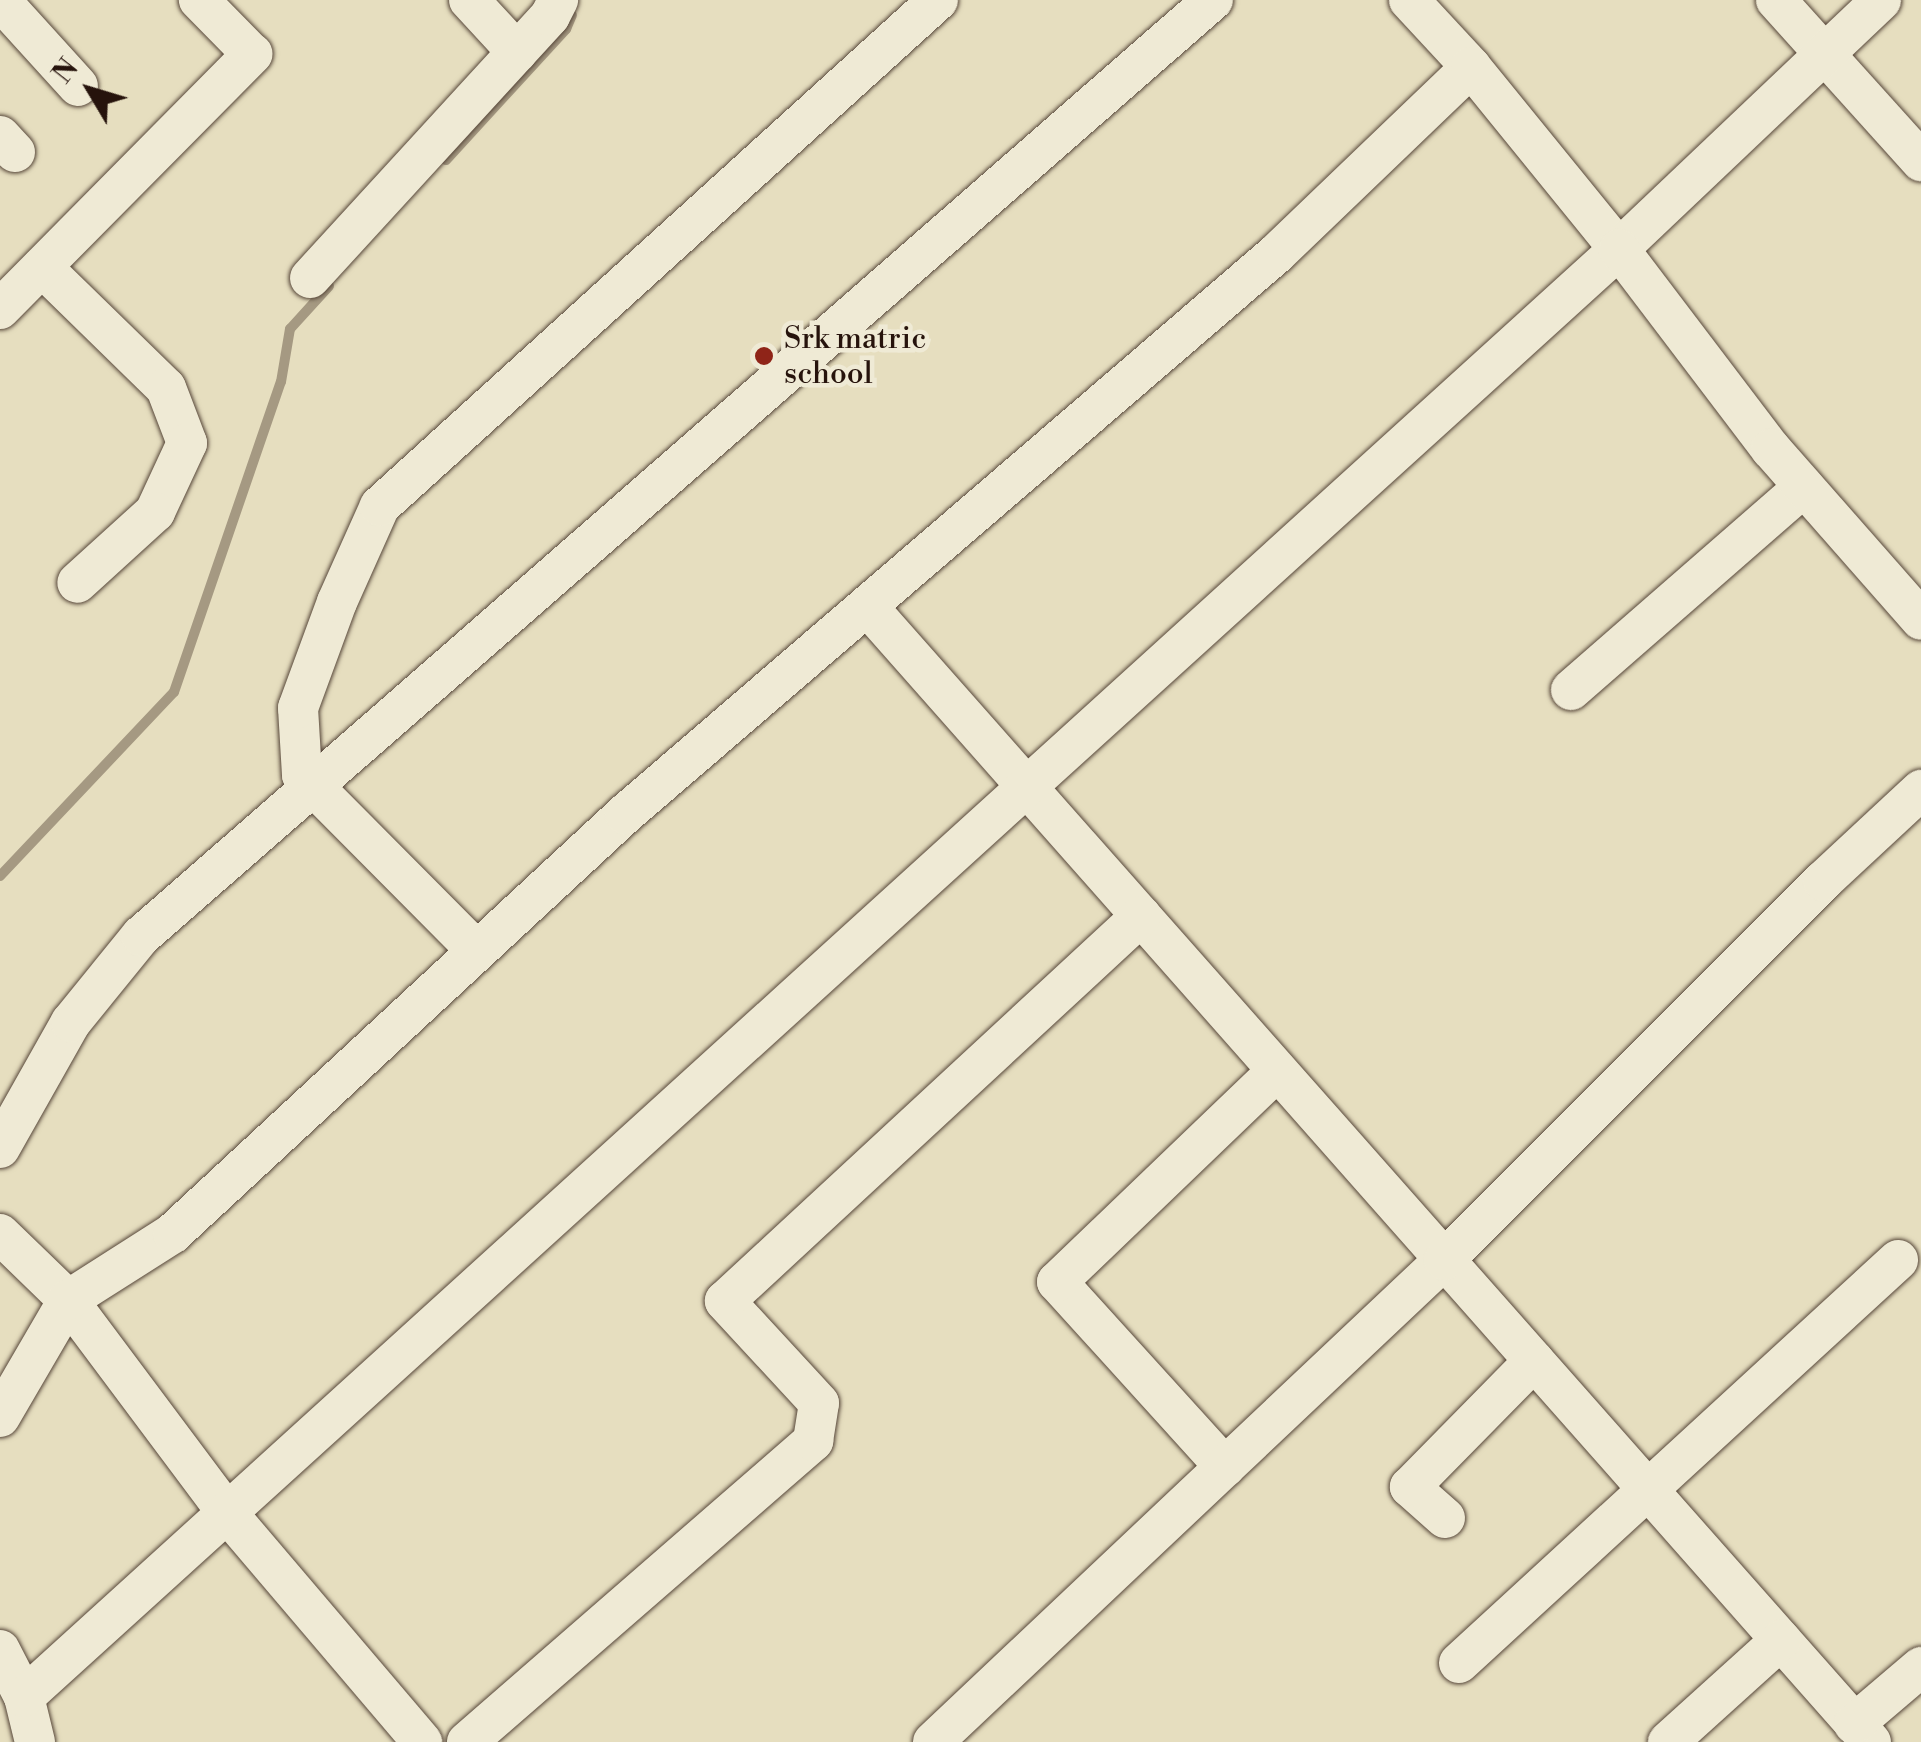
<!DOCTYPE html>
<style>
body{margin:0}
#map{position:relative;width:1921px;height:1742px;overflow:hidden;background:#e6debf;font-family:"Libre Bodoni",serif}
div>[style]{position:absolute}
.stream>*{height:10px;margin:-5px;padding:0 5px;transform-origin:5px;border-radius:5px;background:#a59982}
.roads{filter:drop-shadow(0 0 2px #564639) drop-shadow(0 0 2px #564639)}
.minor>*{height:40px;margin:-20px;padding:0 20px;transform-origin:20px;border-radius:20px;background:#efead5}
.dots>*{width:28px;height:28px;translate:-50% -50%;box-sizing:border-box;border:5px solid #efead5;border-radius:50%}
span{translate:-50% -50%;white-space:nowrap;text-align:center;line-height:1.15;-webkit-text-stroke:9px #efead5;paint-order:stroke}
.poi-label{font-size:30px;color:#26130c}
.left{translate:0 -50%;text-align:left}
.north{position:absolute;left:40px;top:40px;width:100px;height:100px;-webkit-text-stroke:8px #efead5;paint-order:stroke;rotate:308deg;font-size:28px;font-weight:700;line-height:40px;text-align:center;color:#26130c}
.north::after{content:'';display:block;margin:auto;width:35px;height:45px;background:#26130c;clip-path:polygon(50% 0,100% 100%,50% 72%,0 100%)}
</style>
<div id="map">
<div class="stream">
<div style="left:446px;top:160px;width:178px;rotate:-47.5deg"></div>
<div style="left:566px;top:29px;width:15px;rotate:-67deg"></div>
<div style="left:0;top:876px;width:253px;rotate:-46.6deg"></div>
<div style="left:174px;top:692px;width:328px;rotate:-71deg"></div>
<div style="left:281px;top:382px;width:54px;rotate:-80.4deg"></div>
<div style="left:290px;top:329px;width:58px;rotate:-47.8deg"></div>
</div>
<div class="roads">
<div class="minor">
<div style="left:0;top:0;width:116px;rotate:47.8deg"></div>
<div style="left:469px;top:0;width:71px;rotate:47.3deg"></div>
<div style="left:1409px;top:0;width:91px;rotate:47.2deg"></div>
<div style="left:1776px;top:0;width:217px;rotate:48deg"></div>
<div style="left:0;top:136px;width:22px;rotate:47deg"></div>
<div style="left:42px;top:267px;width:173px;rotate:44.3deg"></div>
<div style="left:166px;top:388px;width:59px;rotate:69.1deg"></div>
<div style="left:187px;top:443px;width:76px;rotate:114.9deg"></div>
<div style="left:155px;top:512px;width:105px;rotate:137.7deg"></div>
<div style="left:310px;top:278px;width:355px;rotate:-47.5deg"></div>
<div style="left:550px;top:16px;width:18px;rotate:-63deg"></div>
<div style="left:0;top:309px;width:359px;rotate:-45.3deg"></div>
<div style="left:252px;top:54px;width:76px;rotate:-134.5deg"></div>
<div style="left:867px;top:606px;width:1516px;rotate:48.53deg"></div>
<div style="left:1571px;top:690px;width:309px;rotate:-41.1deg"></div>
<div style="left:476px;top:950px;width:247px;rotate:-134.8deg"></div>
<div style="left:302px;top:775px;width:67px;rotate:-93.4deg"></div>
<div style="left:298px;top:708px;width:113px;rotate:-69.8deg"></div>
<div style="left:337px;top:602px;width:105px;rotate:-65.9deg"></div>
<div style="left:380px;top:506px;width:753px;rotate:-42.2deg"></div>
<div style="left:0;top:1148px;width:145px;rotate:-60.6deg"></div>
<div style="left:71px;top:1022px;width:111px;rotate:-50.9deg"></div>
<div style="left:141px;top:936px;width:1423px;rotate:-41.13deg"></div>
<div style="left:0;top:1234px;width:95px;rotate:44.1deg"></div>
<div style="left:68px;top:1300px;width:269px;rotate:53.2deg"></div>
<div style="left:229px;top:1515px;width:298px;rotate:49.6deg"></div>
<div style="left:0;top:1417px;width:135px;rotate:-59.8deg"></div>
<div style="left:68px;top:1300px;width:125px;rotate:-32.5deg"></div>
<div style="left:173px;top:1233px;width:616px;rotate:-42.83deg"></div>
<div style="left:625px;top:814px;width:859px;rotate:-40.7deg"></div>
<div style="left:1276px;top:254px;width:270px;rotate:-43.8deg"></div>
<div style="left:1471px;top:67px;width:235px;rotate:50.9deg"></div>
<div style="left:1619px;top:249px;width:361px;rotate:-43.5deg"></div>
<div style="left:1225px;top:1467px;width:250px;rotate:-132.2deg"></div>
<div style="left:1057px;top:1282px;width:305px;rotate:-43.8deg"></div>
<div style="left:1445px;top:1518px;width:47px;rotate:-138.5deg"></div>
<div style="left:1410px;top:1487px;width:177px;rotate:-45.5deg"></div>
<div style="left:0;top:1650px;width:53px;rotate:62.9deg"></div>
<div style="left:1459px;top:1663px;width:596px;rotate:-42.55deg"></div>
<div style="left:1854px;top:1724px;width:88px;rotate:-40.4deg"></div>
<div style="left:35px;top:1742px;width:46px;rotate:-103.7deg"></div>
<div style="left:24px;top:1697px;width:2154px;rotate:-42.23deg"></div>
<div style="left:1619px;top:249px;width:251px;rotate:52.8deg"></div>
<div style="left:1771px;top:449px;width:227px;rotate:48.7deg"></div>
<div style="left:467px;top:1742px;width:459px;rotate:-41deg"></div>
<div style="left:813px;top:1441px;width:38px;rotate:-81deg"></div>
<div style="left:819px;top:1403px;width:139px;rotate:-132.7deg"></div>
<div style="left:725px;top:1301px;width:567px;rotate:-42.78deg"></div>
<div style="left:933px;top:1742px;width:702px;rotate:-43.33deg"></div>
<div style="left:1444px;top:1260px;width:536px;rotate:-45deg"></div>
<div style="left:1823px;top:881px;width:134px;rotate:-42.9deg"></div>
<div style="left:1668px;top:1742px;width:152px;rotate:-42.1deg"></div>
</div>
</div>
<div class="dots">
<div style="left:764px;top:356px;background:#8f2418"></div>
</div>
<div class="poi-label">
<span class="left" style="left:784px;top:356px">Srk matric<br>school</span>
</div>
<div class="north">N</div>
</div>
